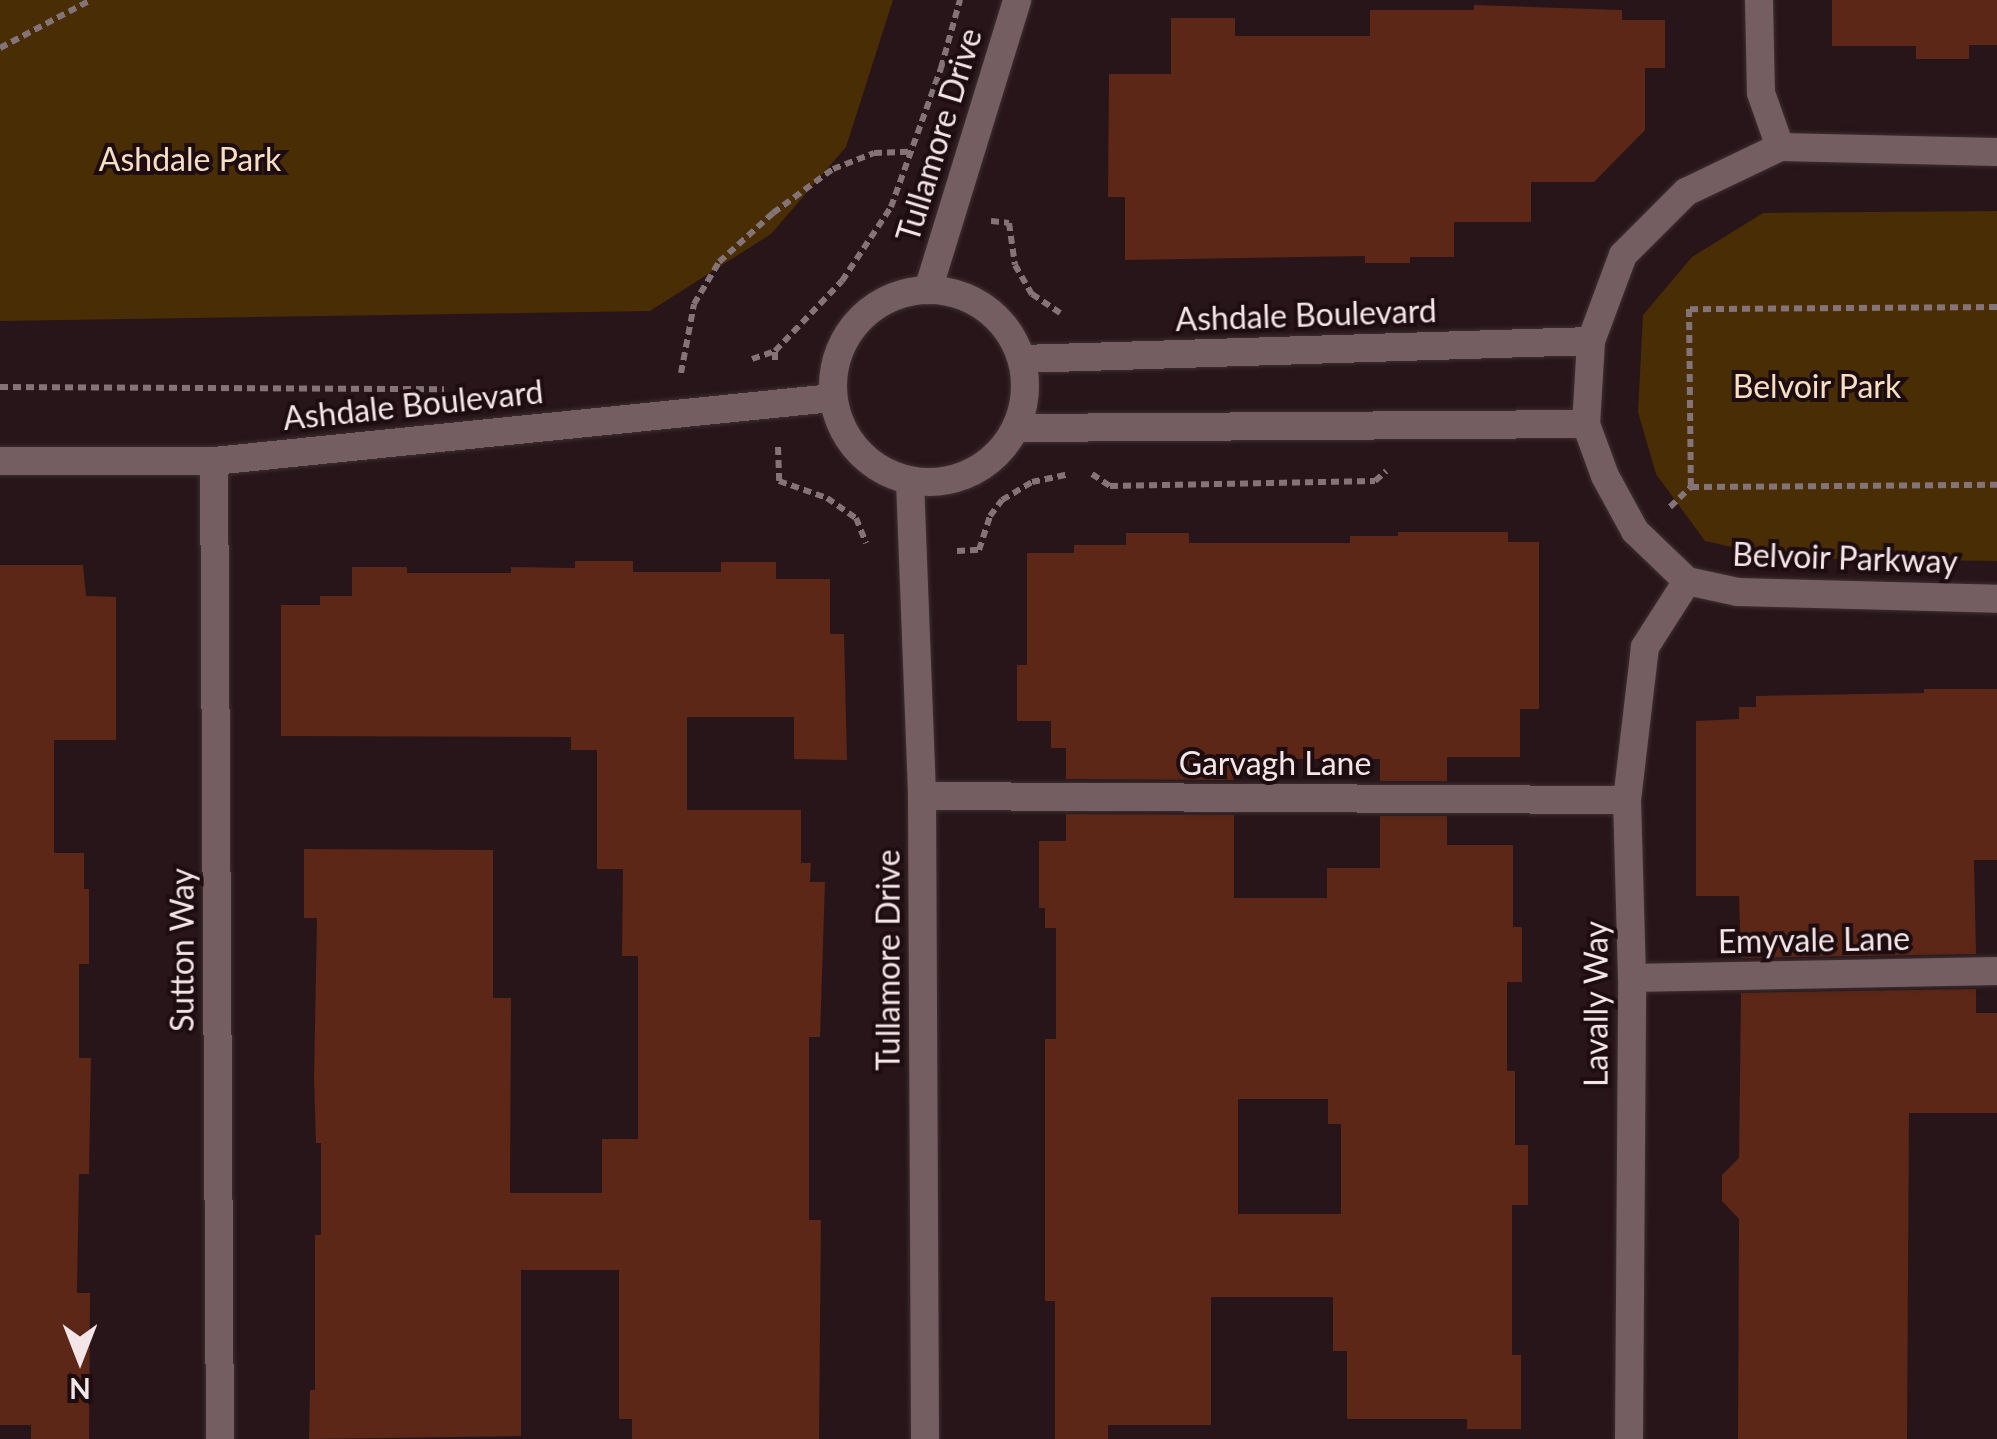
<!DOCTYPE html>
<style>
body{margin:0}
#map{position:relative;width:1997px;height:1439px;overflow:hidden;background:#271519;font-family:Lato,sans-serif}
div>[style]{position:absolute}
.green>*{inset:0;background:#492d05}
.building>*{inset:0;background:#5c2716}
.path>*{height:6px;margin-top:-3px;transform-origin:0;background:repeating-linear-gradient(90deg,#847377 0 8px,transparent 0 13px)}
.roads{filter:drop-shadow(0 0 2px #3d2f32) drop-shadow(0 0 2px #3d2f32)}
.minor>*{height:28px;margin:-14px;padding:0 14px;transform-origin:14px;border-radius:14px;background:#755e62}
.minor>.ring{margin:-14px;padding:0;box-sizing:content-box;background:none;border:28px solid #755e62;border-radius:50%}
span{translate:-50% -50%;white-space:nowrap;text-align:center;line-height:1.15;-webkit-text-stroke:8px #1d0c10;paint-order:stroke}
.street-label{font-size:32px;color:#f3e5e8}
.park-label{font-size:32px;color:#f8dfc4}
.north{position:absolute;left:30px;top:1309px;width:100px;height:100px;-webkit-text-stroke:8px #1d0c10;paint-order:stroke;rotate:180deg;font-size:28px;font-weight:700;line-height:40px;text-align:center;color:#f3e5e8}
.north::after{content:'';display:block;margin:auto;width:35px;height:45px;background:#f3e5e8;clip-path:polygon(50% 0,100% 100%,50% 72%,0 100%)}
</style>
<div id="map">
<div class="green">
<div style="clip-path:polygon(0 0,893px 0,846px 147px,771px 234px,650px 311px,0 321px)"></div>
<div style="clip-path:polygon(1997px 211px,1997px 561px,1781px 558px,1705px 541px,1656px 474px,1638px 412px,1643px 315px,1692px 257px,1763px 213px)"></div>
</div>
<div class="building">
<div style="clip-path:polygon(1832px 0,1997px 0,1997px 45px,1969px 45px,1969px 59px,1916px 59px,1916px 46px,1832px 46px)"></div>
<div style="clip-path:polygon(1474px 5px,1622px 10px,1622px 20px,1665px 20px,1665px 68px,1645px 68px,1645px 130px,1594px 182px,1531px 182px,1531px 222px,1454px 222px,1454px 257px,1410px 257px,1410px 263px,1365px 263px,1365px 256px,1125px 260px,1125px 197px,1108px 197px,1109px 74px,1171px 74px,1171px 18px,1235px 18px,1235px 36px,1370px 36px,1370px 10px,1474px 10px)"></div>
<div style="clip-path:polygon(1398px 532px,1508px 532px,1508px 542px,1539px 542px,1539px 709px,1520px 709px,1520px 757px,1447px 757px,1447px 781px,1380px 781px,1380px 759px,1234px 759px,1234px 780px,1066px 779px,1066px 748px,1051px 748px,1051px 721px,1017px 721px,1017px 665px,1027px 665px,1027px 553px,1074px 553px,1074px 545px,1126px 545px,1126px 533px,1189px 533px,1189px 543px,1350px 543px,1350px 536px,1398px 536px)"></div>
<div style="clip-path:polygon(575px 561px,633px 561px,633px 572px,721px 572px,721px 562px,776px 562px,776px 579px,830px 579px,830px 634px,844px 634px,847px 760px,794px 759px,794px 717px,687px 717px,687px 810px,801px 810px,801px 863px,811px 863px,810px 882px,825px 882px,820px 1037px,809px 1037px,809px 1220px,821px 1220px,819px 1439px,632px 1439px,632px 1419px,619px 1419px,619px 1270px,521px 1270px,521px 1436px,309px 1439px,310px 1390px,315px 1390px,315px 1235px,321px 1235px,321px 1143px,316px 1143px,314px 1079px,317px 918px,304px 918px,304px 849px,493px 850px,493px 998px,511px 998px,510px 1193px,602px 1193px,602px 1139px,638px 1139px,638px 956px,622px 956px,623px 869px,597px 869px,597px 750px,571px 750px,571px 737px,281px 736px,281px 605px,320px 605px,320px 596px,352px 596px,352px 567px,407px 567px,407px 573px,511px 573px,511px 567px,575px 568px)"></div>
<div style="clip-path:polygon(0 565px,83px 565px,86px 596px,116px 597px,116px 740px,54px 740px,54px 853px,84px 853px,84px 889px,89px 889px,89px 964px,79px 964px,79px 1058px,91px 1058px,89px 1174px,79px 1174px,77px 1293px,90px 1293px,89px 1439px,31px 1439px,31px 1425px,0 1425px)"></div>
<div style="clip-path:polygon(1924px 689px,1997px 689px,1997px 860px,1974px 860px,1976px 954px,1741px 958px,1739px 896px,1696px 896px,1696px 721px,1739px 719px,1739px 707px,1756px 707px,1756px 696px,1924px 693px)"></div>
<div style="clip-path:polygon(evenodd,1066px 814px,1234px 815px,1234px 898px,1327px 898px,1327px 868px,1380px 868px,1380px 816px,1447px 816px,1447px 845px,1513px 845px,1513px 927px,1522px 927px,1522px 982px,1507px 982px,1507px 1071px,1515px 1071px,1515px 1145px,1528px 1145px,1528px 1205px,1512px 1205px,1512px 1355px,1521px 1355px,1521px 1429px,1467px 1429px,1467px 1419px,1347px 1419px,1347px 1351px,1333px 1351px,1333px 1297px,1211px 1297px,1211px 1425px,1108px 1425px,1108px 1439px,1055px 1439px,1055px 1301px,1045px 1301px,1045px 1039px,1056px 1039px,1056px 928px,1045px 928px,1045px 908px,1039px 908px,1039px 841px,1066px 841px,1066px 814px,1238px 1099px,1328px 1099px,1328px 1124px,1341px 1124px,1341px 1214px,1238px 1214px,1238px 1099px)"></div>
<div style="clip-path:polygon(1976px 989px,1976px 1013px,1997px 1013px,1997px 1113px,1909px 1113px,1907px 1439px,1738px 1439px,1739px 1219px,1722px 1201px,1722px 1175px,1739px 1158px,1741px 993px)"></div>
</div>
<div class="path">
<div style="left:0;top:48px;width:103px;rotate:-27.8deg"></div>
<div style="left:991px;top:221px;width:18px;rotate:6deg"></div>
<div style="left:1009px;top:223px;width:42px;rotate:81.9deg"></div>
<div style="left:1015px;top:265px;width:34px;rotate:60deg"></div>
<div style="left:1032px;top:294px;width:34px;rotate:34deg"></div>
<div style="left:1997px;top:307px;width:308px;rotate:179.6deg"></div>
<div style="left:1689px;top:309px;width:178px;rotate:89.4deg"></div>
<div style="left:1691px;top:487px;width:306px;rotate:-0.4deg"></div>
<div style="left:752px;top:359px;width:24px;rotate:-19deg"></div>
<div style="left:775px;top:360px;width:9px;rotate:-90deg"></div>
<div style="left:775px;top:351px;width:97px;rotate:-46.3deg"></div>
<div style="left:842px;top:281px;width:89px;rotate:-56.5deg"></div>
<div style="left:891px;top:207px;width:148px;rotate:-70.2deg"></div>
<div style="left:941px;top:68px;width:71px;rotate:-74.4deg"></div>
<div style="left:681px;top:373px;width:70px;rotate:-79.3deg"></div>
<div style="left:694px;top:304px;width:49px;rotate:-59.2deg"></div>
<div style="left:719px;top:262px;width:73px;rotate:-42.2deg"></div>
<div style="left:773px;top:213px;width:74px;rotate:-36.3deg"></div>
<div style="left:833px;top:169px;width:44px;rotate:-21.3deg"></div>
<div style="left:874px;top:153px;width:34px;rotate:-2deg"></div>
<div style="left:0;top:387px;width:444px;rotate:0.3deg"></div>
<div style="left:778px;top:447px;width:34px;rotate:88deg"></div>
<div style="left:779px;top:481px;width:51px;rotate:19.5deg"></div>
<div style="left:827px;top:498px;width:35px;rotate:35deg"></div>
<div style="left:856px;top:518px;width:27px;rotate:68deg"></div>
<div style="left:1092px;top:474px;width:22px;rotate:34deg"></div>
<div style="left:1110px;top:486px;width:265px;rotate:-1.1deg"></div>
<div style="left:1375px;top:481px;width:15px;rotate:-42deg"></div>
<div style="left:1670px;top:507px;width:29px;rotate:-44deg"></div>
<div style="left:957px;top:551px;width:22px;rotate:-3deg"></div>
<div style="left:979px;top:550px;width:36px;rotate:-72deg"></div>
<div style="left:990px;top:516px;width:20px;rotate:-53deg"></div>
<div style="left:1002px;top:500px;width:35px;rotate:-31deg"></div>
<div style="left:1032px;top:482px;width:35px;rotate:-12deg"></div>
</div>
<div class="roads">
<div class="minor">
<div style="left:1759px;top:0;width:93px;rotate:88.8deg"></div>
<div style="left:1761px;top:93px;width:57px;rotate:70.6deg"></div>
<div style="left:1997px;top:152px;width:217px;rotate:-178.7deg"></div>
<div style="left:1780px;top:147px;width:104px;rotate:154.4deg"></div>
<div style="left:1686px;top:192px;width:89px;rotate:135deg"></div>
<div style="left:1623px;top:255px;width:92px;rotate:110.4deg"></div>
<div style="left:1591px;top:341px;width:83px;rotate:93.4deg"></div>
<div style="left:1586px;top:424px;width:55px;rotate:69.9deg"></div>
<div style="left:1605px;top:476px;width:63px;rotate:61.4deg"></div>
<div style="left:1635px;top:531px;width:72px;rotate:43.9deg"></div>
<div style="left:1687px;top:581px;width:52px;rotate:12.2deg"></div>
<div style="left:1738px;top:592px;width:259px;rotate:1.5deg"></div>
<div class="ring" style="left:833px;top:290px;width:164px;height:164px"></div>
<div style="left:928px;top:290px;width:303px;rotate:-72.9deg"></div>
<div style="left:1022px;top:359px;width:569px;rotate:-1.81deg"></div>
<div style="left:1017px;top:428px;width:569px;rotate:-0.4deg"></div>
<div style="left:0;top:461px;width:214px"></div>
<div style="left:214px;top:461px;width:621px;rotate:-5.82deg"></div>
<div style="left:214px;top:461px;width:978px;rotate:89.65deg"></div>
<div style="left:910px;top:481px;width:315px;rotate:87.8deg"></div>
<div style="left:922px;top:796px;width:643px;rotate:89.73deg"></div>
<div style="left:922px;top:796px;width:705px;rotate:0.33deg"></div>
<div style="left:1632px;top:978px;width:365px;rotate:-1.1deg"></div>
<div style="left:1629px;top:1439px;width:461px;rotate:-89.6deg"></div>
<div style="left:1632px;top:978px;width:178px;rotate:-91.6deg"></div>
<div style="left:1627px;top:800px;width:154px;rotate:-83.3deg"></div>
<div style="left:1645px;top:647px;width:78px;rotate:-57.5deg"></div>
</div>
</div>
<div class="street-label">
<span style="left:939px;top:135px;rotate:-73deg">Tullamore Drive</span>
<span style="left:1306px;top:315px;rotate:-2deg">Ashdale Boulevard</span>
<span style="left:413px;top:405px;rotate:-6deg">Ashdale Boulevard</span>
<span style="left:1845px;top:558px;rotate:2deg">Belvoir Parkway</span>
<span style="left:1275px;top:763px">Garvagh Lane</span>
<span style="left:1814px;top:940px;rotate:-1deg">Emyvale Lane</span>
<span style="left:182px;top:950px;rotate:-90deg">Sutton Way</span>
<span style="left:888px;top:960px;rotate:-90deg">Tullamore Drive</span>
<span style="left:1596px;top:1004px;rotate:-90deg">Lavally Way</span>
</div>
<div class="park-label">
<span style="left:190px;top:159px">Ashdale Park</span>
<span style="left:1817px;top:386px">Belvoir Park</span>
</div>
<div class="north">N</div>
</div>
